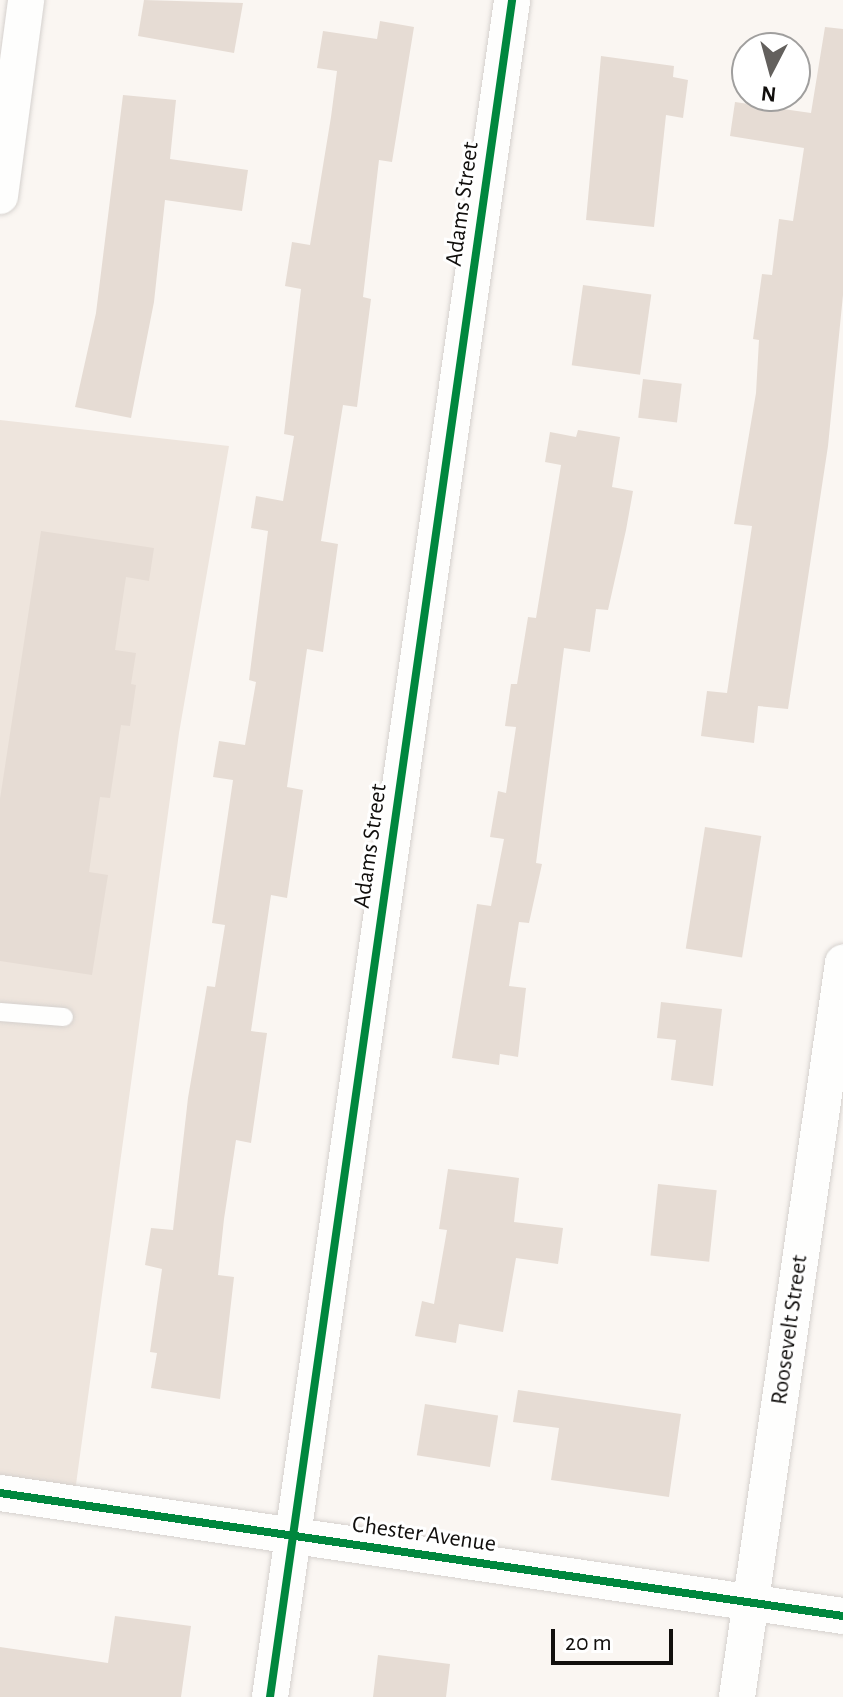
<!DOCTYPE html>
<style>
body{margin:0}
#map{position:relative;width:843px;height:1697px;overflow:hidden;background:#faf6f2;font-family:"Alegreya Sans",sans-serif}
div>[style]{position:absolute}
.built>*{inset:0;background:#eee5dd}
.building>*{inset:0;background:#e6dcd4;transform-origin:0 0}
.roads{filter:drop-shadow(0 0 2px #d5d1ce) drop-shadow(0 0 2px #d5d1ce)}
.lane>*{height:18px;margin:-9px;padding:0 9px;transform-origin:9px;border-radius:9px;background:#fefefd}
.street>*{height:36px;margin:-18px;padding:0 18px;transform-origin:18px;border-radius:18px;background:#fefefd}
.cycleway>*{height:8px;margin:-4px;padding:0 4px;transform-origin:4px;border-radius:4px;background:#00873e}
span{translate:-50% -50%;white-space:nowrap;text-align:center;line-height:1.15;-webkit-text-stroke:6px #fff;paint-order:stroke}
.street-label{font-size:24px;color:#110f0d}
.north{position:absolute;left:731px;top:32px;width:80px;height:80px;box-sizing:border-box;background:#fff;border:2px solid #a09f9e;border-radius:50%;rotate:186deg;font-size:22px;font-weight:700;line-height:32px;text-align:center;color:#110f0d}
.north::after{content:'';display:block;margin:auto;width:28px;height:36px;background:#63605d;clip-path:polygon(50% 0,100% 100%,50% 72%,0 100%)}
.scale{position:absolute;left:551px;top:1629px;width:122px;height:36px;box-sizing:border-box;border:4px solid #110f0d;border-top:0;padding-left:10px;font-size:24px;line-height:28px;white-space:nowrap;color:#110f0d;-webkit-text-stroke:6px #fff;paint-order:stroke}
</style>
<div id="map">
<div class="built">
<div style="clip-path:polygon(0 420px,229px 446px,179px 733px,74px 1499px,0 1488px)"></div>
</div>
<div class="building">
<div style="clip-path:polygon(144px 0,243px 3px,234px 53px,138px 36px)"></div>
<div style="clip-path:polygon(380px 21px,414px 27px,392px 162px,379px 160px,363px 297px,371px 299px,357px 407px,343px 405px,321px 541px,338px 544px,323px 652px,307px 649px,287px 787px,303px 790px,287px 898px,271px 895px,251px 1031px,267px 1033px,251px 1143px,236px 1140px,224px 1219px,218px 1275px,234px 1277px,220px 1399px,151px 1388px,157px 1353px,150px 1352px,162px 1269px,145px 1265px,151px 1228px,173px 1230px,188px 1098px,207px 986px,215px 987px,225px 925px,212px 923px,233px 780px,213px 777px,219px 741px,245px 745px,256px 682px,249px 680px,268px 531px,251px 528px,256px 496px,283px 501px,294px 436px,284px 434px,301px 289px,285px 286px,292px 242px,310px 245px,331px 117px,337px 71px,317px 68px,323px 31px,377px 39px)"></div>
<div style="clip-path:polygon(825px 27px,843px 29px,843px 295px,828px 446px,788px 709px,758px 706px,754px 743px,701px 736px,707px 691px,727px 693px,752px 526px,734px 524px,756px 393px,759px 340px,753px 339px,762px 274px,772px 275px,779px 219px,793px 221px,804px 148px,730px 136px,735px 102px,811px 113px)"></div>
<div style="clip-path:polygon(601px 56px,674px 66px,673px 77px,688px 80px,683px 118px,666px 115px,654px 227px,586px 220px)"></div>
<div style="clip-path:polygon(123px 95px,176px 100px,170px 159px,248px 170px,242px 211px,165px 200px,154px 302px,131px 418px,75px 407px,96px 313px)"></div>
<div style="left:583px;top:285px;width:69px;height:81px;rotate:8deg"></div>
<div style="left:643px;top:379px;width:39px;height:39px;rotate:7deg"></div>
<div style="clip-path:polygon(578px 430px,620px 437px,612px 487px,633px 491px,626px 530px,608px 610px,596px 609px,590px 652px,564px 648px,536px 863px,542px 864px,529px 923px,519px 922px,509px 986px,526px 988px,518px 1057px,500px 1054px,499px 1065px,452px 1058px,477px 904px,491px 906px,504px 839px,490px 837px,498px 791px,506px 793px,516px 727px,505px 726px,511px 684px,517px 684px,528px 617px,536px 618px,561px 465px,545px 462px,550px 432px,576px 437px)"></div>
<div style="clip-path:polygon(41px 531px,154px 548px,149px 581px,126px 577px,115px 650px,136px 653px,131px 684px,136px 685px,130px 726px,121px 725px,110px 798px,100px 797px,89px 872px,108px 875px,92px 975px,0 961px,0 799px)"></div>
<div style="left:705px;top:827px;width:57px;height:123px;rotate:9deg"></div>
<div style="clip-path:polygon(661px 1002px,722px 1009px,713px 1086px,671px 1080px,676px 1040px,657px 1038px)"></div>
<div style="clip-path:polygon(448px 1169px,519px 1178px,514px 1222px,563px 1228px,558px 1264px,516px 1258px,503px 1332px,459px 1324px,456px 1343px,415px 1336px,422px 1301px,434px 1304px,447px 1230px,439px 1229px)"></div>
<div style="left:658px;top:1184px;width:59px;height:72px;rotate:6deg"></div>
<div style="clip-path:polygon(518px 1390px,681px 1414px,669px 1497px,551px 1480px,559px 1428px,513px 1422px)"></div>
<div style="left:425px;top:1404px;width:74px;height:52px;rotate:9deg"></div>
<div style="clip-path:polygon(115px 1616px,191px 1626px,181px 1697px,0 1697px,0 1647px,108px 1663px)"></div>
<div style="clip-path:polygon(378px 1655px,450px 1664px,446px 1697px,373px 1697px)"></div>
</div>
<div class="roads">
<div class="lane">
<div style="left:0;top:1012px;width:64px;rotate:4.5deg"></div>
</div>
<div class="street">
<div style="left:0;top:196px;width:198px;rotate:-82.4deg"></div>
<div style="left:0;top:1493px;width:852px;rotate:8.3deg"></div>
<div style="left:270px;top:1697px;width:1714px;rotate:-81.88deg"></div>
<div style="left:737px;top:1697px;width:742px;rotate:-81.78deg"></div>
</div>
</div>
<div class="cycleway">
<div style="left:0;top:1493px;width:852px;rotate:8.3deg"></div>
<div style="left:270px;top:1697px;width:1714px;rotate:-81.88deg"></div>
</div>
<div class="street-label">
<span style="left:463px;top:204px;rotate:-82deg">Adams Street</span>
<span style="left:371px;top:846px;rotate:-82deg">Adams Street</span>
<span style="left:790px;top:1330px;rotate:-82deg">Roosevelt Street</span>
<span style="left:424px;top:1535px;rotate:8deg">Chester Avenue</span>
</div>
<div class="north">N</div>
<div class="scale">20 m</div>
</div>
